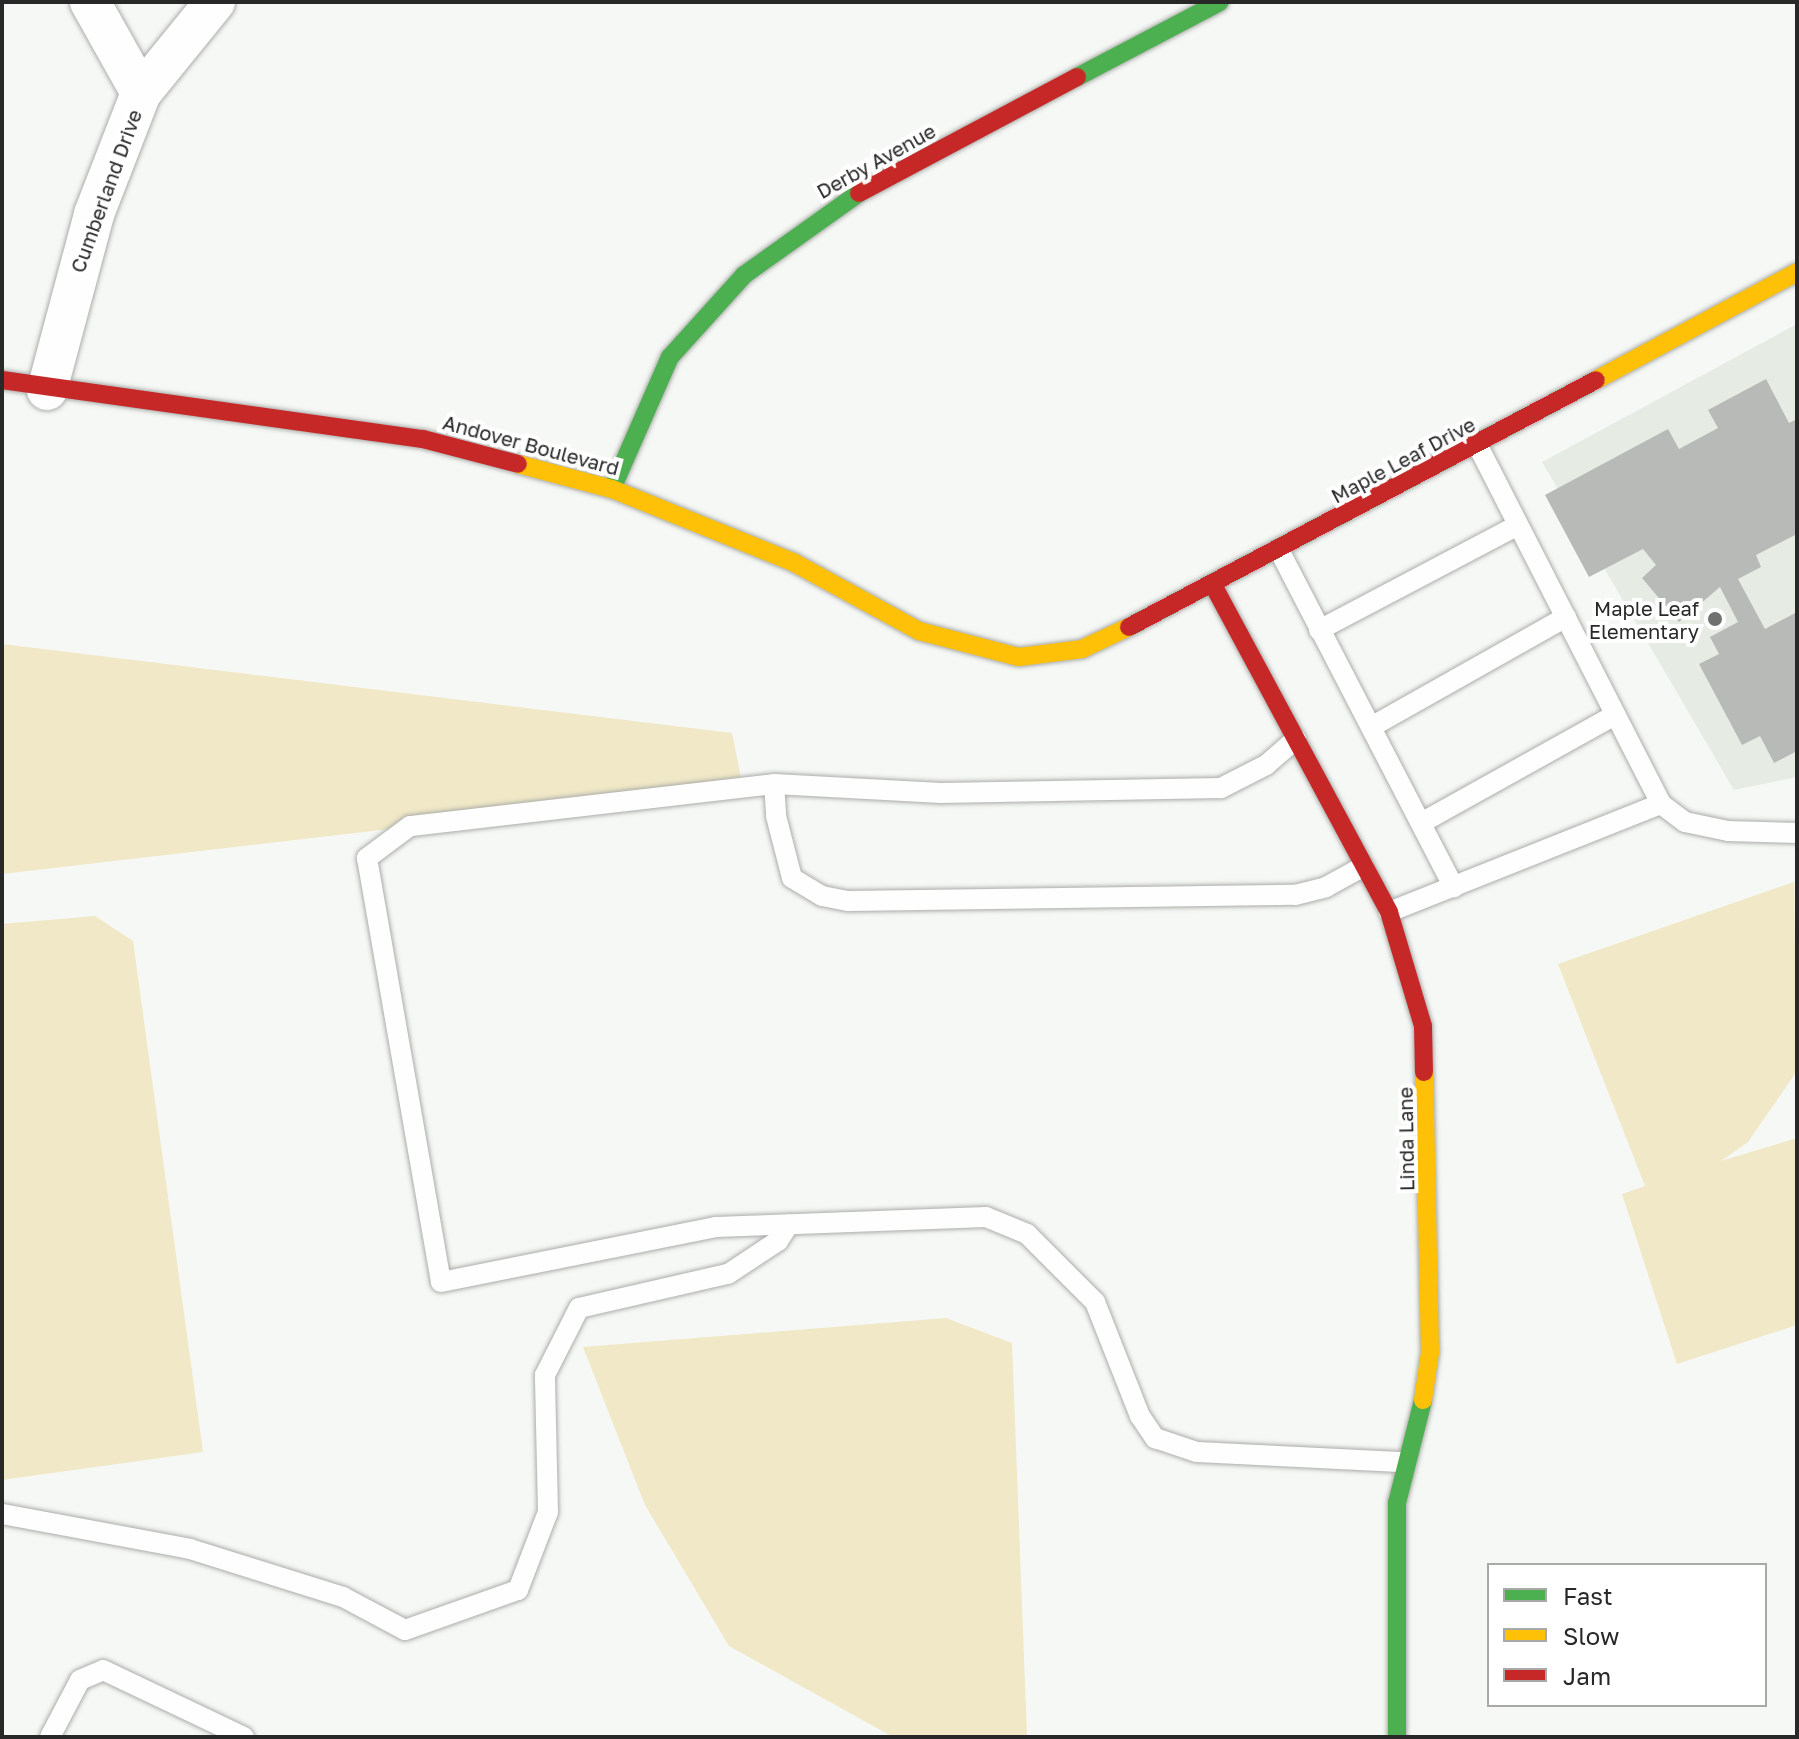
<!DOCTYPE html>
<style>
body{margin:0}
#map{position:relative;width:1799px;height:1739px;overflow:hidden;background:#f6f8f5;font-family:"Golos Text",sans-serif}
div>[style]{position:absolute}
.built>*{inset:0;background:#e6ece4}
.green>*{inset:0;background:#f0e8c6}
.building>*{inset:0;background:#b8bab8}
.roads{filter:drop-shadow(0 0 2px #abadaa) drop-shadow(0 0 2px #abadaa)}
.lane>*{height:20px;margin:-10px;padding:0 10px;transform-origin:10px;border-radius:10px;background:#fefefe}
.street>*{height:40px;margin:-20px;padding:0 20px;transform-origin:20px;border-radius:20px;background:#fefefe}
.fast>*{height:18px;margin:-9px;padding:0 9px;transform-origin:9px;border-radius:9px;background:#4caf50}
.slow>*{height:18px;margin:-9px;padding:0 9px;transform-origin:9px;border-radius:9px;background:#ffc107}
.jam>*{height:18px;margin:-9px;padding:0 9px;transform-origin:9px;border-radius:9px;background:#c62828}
.dots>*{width:22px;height:22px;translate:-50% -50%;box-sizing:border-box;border:4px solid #fff;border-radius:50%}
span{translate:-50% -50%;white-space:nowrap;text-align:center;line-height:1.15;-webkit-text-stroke:8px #fff;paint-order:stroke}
.street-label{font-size:20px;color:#272827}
.poi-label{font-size:20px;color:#272827}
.right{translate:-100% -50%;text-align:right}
.frame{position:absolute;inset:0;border:4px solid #272827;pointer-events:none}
.legend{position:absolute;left:1487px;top:1563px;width:280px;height:144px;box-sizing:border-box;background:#fff;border:2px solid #a9a9a9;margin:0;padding:10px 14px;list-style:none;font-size:24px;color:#272827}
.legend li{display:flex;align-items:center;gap:16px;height:40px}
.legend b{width:40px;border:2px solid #a9a9a9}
</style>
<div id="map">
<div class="built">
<div style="clip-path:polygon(1797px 324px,1797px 777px,1734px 790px,1542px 462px)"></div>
</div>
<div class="green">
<div style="clip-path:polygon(2px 644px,732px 733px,743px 788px,2px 874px)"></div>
<div style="clip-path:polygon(1794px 882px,1797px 1071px,1748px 1142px,1721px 1161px,1797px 1138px,1797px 1325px,1677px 1364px,1622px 1194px,1645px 1186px,1558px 964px)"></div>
<div style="clip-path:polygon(95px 916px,133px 941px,203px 1452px,2px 1480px,2px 924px)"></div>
<div style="clip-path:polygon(946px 1318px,1012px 1343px,1027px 1737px,893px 1737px,729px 1646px,645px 1505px,583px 1347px)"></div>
</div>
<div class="building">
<div style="clip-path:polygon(1766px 379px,1789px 423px,1797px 419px,1797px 534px,1756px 555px,1761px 567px,1738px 579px,1765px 629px,1797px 612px,1797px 751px,1774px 763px,1760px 736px,1742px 745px,1699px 664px,1719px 654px,1710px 637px,1738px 622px,1720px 587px,1679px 622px,1642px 578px,1656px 565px,1643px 549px,1589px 577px,1545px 495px,1668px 429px,1679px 449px,1718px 428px,1708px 410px)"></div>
</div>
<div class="roads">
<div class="lane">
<div style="left:1478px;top:446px;width:402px;rotate:62.9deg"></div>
<div style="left:1661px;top:804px;width:30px;rotate:37deg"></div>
<div style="left:1685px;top:822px;width:44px;rotate:11.8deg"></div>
<div style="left:1728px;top:831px;width:69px;rotate:1.7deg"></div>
<div style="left:1279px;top:550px;width:380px;rotate:62.6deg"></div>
<div style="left:1319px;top:630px;width:225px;rotate:-27.8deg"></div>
<div style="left:1371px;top:727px;width:224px;rotate:-29.4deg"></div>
<div style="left:1296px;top:739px;width:40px;rotate:139deg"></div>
<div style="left:1266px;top:765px;width:51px;rotate:152.9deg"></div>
<div style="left:1221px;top:788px;width:280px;rotate:179deg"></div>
<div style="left:941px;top:793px;width:167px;rotate:-176.9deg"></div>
<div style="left:774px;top:784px;width:32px;rotate:86deg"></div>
<div style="left:776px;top:816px;width:64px;rotate:75.5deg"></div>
<div style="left:792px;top:878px;width:35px;rotate:31deg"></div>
<div style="left:822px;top:896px;width:26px;rotate:11deg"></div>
<div style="left:848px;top:901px;width:447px;rotate:-0.8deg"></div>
<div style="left:1295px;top:895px;width:32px;rotate:-14deg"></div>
<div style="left:1326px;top:887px;width:43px;rotate:-28.9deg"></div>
<div style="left:774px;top:784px;width:366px;rotate:173.4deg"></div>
<div style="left:410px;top:826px;width:54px;rotate:143.3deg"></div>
<div style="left:367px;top:858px;width:430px;rotate:80.1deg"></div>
<div style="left:441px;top:1282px;width:280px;rotate:-11.3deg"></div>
<div style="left:716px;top:1227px;width:270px;rotate:-2.1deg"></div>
<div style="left:986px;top:1217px;width:44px;rotate:22.5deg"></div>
<div style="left:1027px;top:1234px;width:96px;rotate:45deg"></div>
<div style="left:1095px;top:1302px;width:123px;rotate:68.5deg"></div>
<div style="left:1140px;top:1416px;width:27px;rotate:56deg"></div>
<div style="left:1155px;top:1438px;width:44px;rotate:18.4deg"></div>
<div style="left:1197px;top:1452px;width:208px;rotate:2.8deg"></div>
<div style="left:1421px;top:823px;width:222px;rotate:-29.1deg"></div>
<div style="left:1389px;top:912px;width:293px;rotate:-21.7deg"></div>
<div style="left:2px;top:1514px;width:191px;rotate:10.5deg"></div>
<div style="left:190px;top:1549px;width:160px;rotate:17.4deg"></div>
<div style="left:343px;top:1597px;width:70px;rotate:28deg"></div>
<div style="left:405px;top:1630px;width:120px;rotate:-19.5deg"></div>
<div style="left:518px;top:1590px;width:84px;rotate:-69deg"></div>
<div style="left:548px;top:1512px;width:137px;rotate:-91.3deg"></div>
<div style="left:545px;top:1375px;width:75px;rotate:-63.1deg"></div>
<div style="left:579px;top:1308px;width:153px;rotate:-12.9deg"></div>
<div style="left:728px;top:1274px;width:60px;rotate:-33.4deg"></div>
<div style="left:778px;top:1241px;width:20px;rotate:-57deg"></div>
<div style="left:50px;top:1737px;width:64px;rotate:-62.2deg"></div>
<div style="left:80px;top:1680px;width:25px;rotate:-23deg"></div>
<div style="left:103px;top:1670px;width:156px;rotate:25.4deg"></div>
</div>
<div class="street">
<div style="left:90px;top:2px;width:104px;rotate:60.7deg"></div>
<div style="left:47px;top:390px;width:182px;rotate:-75deg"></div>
<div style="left:94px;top:214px;width:130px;rotate:-68.8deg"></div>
<div style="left:141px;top:93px;width:117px;rotate:-50.9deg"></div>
</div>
<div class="fast">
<div style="left:1077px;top:77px;width:161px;rotate:-27.7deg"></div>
<div style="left:612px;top:489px;width:144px;rotate:-66.3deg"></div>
<div style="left:670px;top:357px;width:110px;rotate:-47.9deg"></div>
<div style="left:744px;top:275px;width:141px;rotate:-35.5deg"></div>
<div style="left:1397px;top:1737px;width:234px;rotate:-90deg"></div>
<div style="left:1397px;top:1503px;width:106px;rotate:-75.8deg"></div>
</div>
<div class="slow">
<div style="left:1596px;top:380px;width:228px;rotate:-28.2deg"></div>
<div style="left:518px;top:464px;width:97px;rotate:14.9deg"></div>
<div style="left:612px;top:489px;width:195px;rotate:22deg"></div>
<div style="left:793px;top:562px;width:144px;rotate:28.7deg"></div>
<div style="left:919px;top:631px;width:103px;rotate:14.6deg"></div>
<div style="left:1019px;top:657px;width:64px;rotate:-7.2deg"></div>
<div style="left:1082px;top:649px;width:52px;rotate:-25.1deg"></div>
<div style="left:1423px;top:1400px;width:49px;rotate:-81.7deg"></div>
<div style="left:1430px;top:1352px;width:280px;rotate:-91.2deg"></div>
</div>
<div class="jam">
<div style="left:859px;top:193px;width:247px;rotate:-28deg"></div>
<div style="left:2px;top:380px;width:425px;rotate:8deg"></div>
<div style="left:423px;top:439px;width:98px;rotate:14.7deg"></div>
<div style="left:1213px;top:585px;width:371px;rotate:61.7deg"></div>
<div style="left:1389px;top:912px;width:119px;rotate:73.4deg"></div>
<div style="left:1423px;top:1026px;width:46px;rotate:88.8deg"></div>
<div style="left:1129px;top:627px;width:528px;rotate:-27.87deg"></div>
</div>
</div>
<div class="dots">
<div style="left:1715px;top:619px;background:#6f716f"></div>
</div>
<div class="street-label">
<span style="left:876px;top:161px;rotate:-29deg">Derby Avenue</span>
<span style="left:106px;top:191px;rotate:-70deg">Cumberland Drive</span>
<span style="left:531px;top:445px;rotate:15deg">Andover Boulevard</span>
<span style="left:1403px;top:460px;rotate:-28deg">Maple Leaf Drive</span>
<span style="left:1406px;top:1139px;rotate:-91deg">Linda Lane</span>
</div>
<div class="poi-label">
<span class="right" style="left:1699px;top:620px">Maple Leaf<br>Elementary</span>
</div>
<div class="frame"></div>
<ul class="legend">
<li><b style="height:10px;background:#4caf50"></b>Fast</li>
<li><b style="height:10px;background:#ffc107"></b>Slow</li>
<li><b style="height:10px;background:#c62828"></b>Jam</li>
</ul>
</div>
